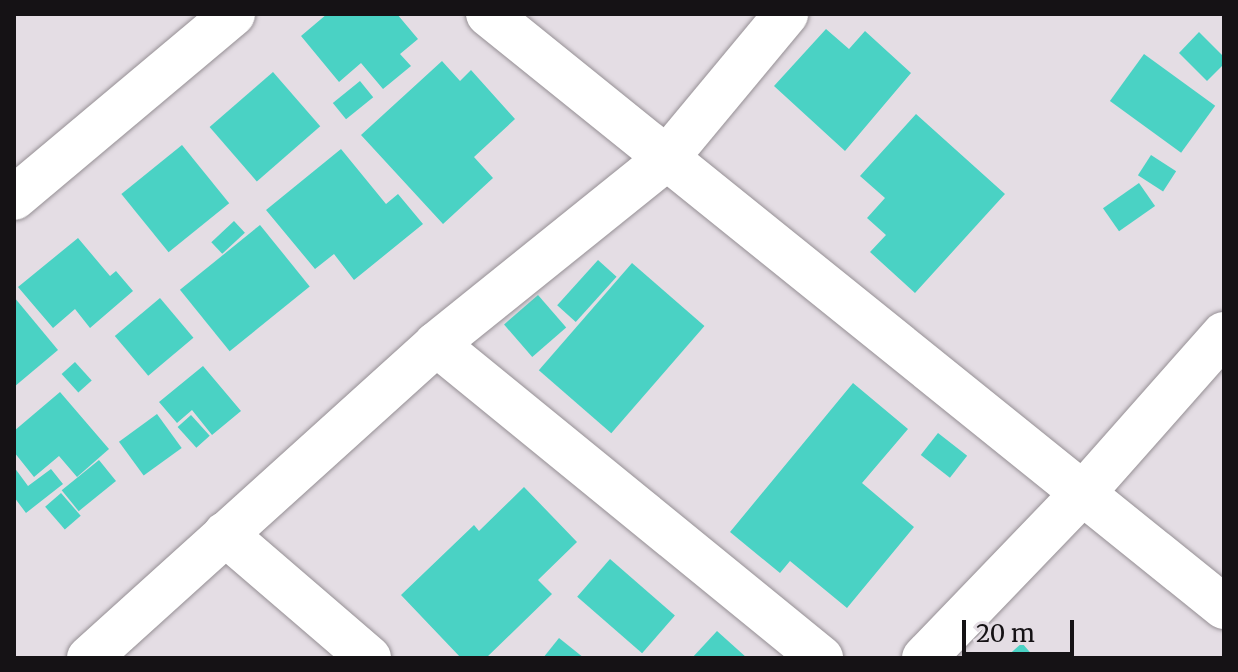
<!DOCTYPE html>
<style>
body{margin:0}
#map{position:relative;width:1238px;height:672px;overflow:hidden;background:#e4dde4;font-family:Merriweather,serif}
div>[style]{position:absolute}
.building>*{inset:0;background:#4ad2c4;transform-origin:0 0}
.roads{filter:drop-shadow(0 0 2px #958f94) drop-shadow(0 0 2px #958f94)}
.minor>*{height:44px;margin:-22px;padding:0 22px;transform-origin:22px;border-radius:22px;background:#fff}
span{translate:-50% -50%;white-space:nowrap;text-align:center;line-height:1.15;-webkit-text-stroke:7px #e4dde4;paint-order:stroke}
.frame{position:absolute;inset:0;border:16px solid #151215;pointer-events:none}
.scale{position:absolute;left:962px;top:620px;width:112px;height:36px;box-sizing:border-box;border:4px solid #151215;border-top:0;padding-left:10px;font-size:24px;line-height:28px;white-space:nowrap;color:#151215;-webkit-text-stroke:6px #e4dde4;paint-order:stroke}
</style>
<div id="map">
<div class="building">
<div style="clip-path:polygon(327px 14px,397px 14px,418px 39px,400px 54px,411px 66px,383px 89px,361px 63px,339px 82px,301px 36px)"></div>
<div style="clip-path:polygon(826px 29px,849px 49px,865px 31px,911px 73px,845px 151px,774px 86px)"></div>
<div style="clip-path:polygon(1199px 32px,1224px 57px,1224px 64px,1207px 81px,1179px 53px)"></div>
<div style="left:1144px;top:54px;width:88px;height:58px;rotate:36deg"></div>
<div style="clip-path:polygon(442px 61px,460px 81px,471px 70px,515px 119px,474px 157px,493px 178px,443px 224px,361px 135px)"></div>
<div style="left:273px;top:72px;width:72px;height:84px;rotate:49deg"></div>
<div style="left:360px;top:81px;width:21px;height:35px;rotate:51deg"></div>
<div style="clip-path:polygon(916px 114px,1005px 194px,915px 293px,870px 252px,886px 235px,867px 218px,885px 198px,860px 176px)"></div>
<div style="left:182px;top:145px;width:75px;height:78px;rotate:51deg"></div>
<div style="clip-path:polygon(341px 149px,386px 204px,398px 194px,423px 224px,354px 280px,334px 254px,315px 269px,266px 210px)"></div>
<div style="left:1151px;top:155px;width:30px;height:24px;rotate:33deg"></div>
<div style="left:1139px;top:183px;width:28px;height:44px;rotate:55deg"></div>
<div style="left:234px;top:221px;width:16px;height:31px;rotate:47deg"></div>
<div style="left:260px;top:225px;width:79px;height:103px;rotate:51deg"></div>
<div style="clip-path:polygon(78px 238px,110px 276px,116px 271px,133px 291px,90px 328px,75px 309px,53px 328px,18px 287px)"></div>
<div style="left:598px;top:260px;width:25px;height:61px;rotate:42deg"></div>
<div style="left:632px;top:263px;width:96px;height:142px;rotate:41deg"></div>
<div style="left:538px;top:295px;width:43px;height:45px;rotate:49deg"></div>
<div style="clip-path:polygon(14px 297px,58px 350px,14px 387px)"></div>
<div style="left:160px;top:298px;width:52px;height:59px;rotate:50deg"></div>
<div style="left:75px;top:362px;width:25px;height:18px;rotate:48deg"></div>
<div style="clip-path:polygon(203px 366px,241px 411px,212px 435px,192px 410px,177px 423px,159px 402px)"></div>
<div style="clip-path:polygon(853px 383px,908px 429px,862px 483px,914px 527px,847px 608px,790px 561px,780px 573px,730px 532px)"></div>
<div style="clip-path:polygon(60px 392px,109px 449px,77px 477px,59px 456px,34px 477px,14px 452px,14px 431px)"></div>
<div style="left:157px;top:414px;width:42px;height:47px;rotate:54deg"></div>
<div style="left:191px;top:415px;width:28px;height:18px;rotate:48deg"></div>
<div style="left:938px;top:433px;width:37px;height:28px;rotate:38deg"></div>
<div style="left:99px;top:460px;width:27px;height:48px;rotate:51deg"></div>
<div style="clip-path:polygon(14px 467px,28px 486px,51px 469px,63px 484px,26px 513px,14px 497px)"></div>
<div style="clip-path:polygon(524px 487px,577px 542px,538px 580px,552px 594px,486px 658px,461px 658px,401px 595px,474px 525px,479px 531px)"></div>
<div style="left:61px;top:493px;width:30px;height:21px;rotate:49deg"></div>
<div style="left:610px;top:559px;width:86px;height:50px;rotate:41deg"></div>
<div style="clip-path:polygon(717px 631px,747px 658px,692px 658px)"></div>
<div style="clip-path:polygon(559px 638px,584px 658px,543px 658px)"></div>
<div style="clip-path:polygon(1022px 643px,1035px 658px,1005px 658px)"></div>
</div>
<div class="roads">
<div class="minor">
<div style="left:488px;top:14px;width:945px;rotate:38.86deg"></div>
<div style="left:14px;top:198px;width:286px;rotate:-40deg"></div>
<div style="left:436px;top:344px;width:497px;rotate:39.2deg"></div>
<div style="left:225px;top:534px;width:190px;rotate:40.7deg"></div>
<div style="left:89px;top:658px;width:468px;rotate:-42.1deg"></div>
<div style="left:436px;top:344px;width:294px;rotate:-38.8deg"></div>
<div style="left:665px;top:160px;width:190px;rotate:-50.3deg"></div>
<div style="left:924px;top:658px;width:231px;rotate:-46.1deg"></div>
<div style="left:1084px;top:492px;width:211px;rotate:-48.5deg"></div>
</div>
</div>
<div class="frame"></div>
<div class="scale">20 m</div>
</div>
